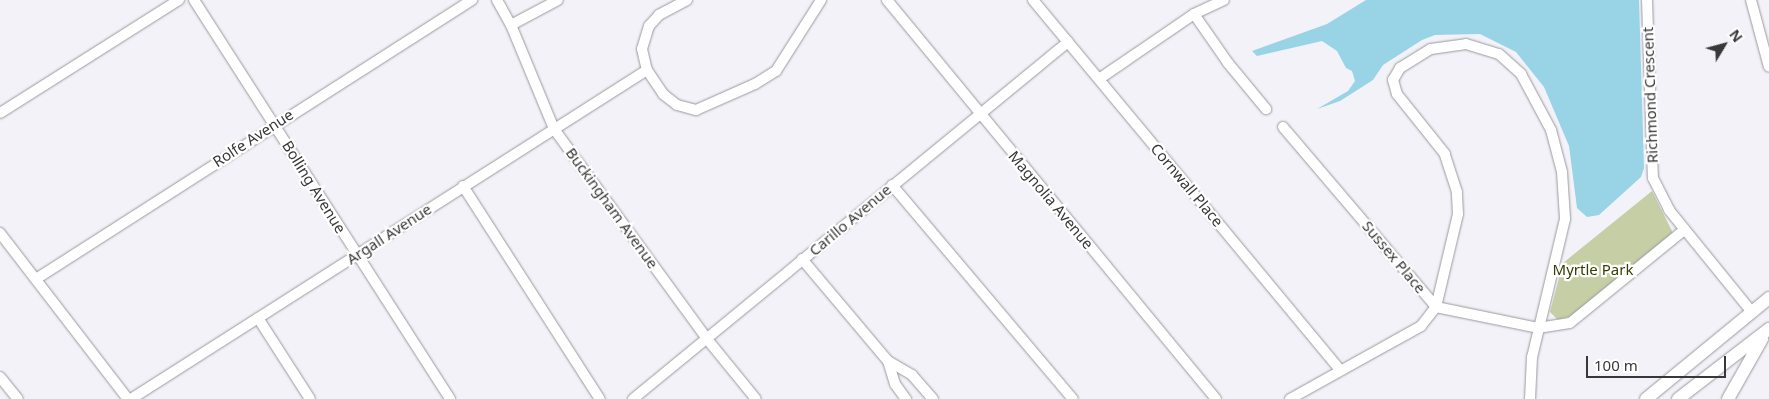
<!DOCTYPE html>
<style>
body{margin:0}
#map{position:relative;width:1769px;height:399px;overflow:hidden;background:#f2f2f8;font-family:"Noto Sans",sans-serif}
div>[style]{position:absolute}
.green>*{inset:0;background:#c5cea5}
.water>*{inset:0;background:#98d4e5}
.roads{filter:drop-shadow(0 0 1px #99999f) drop-shadow(0 0 1px #99999f)}
.minor>*{height:10px;margin:-5px;padding:0 5px;transform-origin:5px;border-radius:5px;background:#fff}
.major>*{height:12px;margin:-6px;padding:0 6px;transform-origin:6px;border-radius:6px;background:#fff}
span{translate:-50% -50%;white-space:nowrap;text-align:center;line-height:1.15;-webkit-text-stroke:4.5px #fff;paint-order:stroke}
.street-label{font-size:15px;color:#38383a}
.park-label{font-size:15px;color:#373e03}
.north{position:absolute;left:1699px;top:20px;width:50px;height:50px;-webkit-text-stroke:4px #fff;paint-order:stroke;rotate:53deg;font-size:14px;font-weight:700;line-height:20px;text-align:center;color:#38383a}
.north::after{content:'';display:block;margin:auto;width:18px;height:22px;background:#38383a;clip-path:polygon(50% 0,100% 100%,50% 72%,0 100%)}
.scale{position:absolute;left:1586px;top:356px;width:140px;height:22px;box-sizing:border-box;border:2px solid #38383a;border-top:0;padding-left:6px;font-size:15px;line-height:18px;white-space:nowrap;color:#38383a;-webkit-text-stroke:4px #fff;paint-order:stroke}
</style>
<div id="map">
<div class="green">
<div style="clip-path:polygon(1652px 191px,1673px 233px,1580px 313px,1558px 320px,1550px 312px,1563px 263px)"></div>
</div>
<div class="water">
<div style="clip-path:polygon(1366px 0,1639px 0,1644px 168px,1641px 177px,1599px 215px,1587px 217px,1577px 208px,1569px 146px,1544px 87px,1516px 52px,1480px 34px,1435px 35px,1422px 40px,1383px 65px,1373px 80px,1340px 101px,1317px 109px,1348px 91px,1355px 81px,1352px 71px,1346px 68px,1337px 51px,1322px 41px,1257px 56px,1252px 51px,1327px 24px)"></div>
</div>
<div class="roads">
<div class="minor">
<div style="left:194px;top:0;width:474px;rotate:57.3deg"></div>
<div style="left:497px;top:0;width:29px;rotate:61deg"></div>
<div style="left:511px;top:25px;width:113px;rotate:67.5deg"></div>
<div style="left:554px;top:129px;width:260px;rotate:53.9deg"></div>
<div style="left:707px;top:339px;width:77px;rotate:50.8deg"></div>
<div style="left:687px;top:0;width:32px;rotate:152deg"></div>
<div style="left:659px;top:15px;width:15px;rotate:132deg"></div>
<div style="left:649px;top:26px;width:24px;rotate:107deg"></div>
<div style="left:642px;top:49px;width:22px;rotate:77deg"></div>
<div style="left:647px;top:70px;width:29px;rotate:56deg"></div>
<div style="left:663px;top:94px;width:18px;rotate:38deg"></div>
<div style="left:677px;top:105px;width:20px;rotate:15deg"></div>
<div style="left:696px;top:110px;width:64px;rotate:-23.8deg"></div>
<div style="left:755px;top:84px;width:25px;rotate:-32deg"></div>
<div style="left:776px;top:71px;width:84px;rotate:-57.6deg"></div>
<div style="left:887px;top:0;width:517px;rotate:50.49deg"></div>
<div style="left:1033px;top:0;width:481px;rotate:50.3deg"></div>
<div style="left:1647px;top:0;width:178px;rotate:88.1deg"></div>
<div style="left:1653px;top:178px;width:36px;rotate:63deg"></div>
<div style="left:1669px;top:210px;width:132px;rotate:50.9deg"></div>
<div style="left:1751px;top:0;width:69px;rotate:75deg"></div>
<div style="left:1194px;top:14px;width:60px;rotate:55.2deg"></div>
<div style="left:1228px;top:63px;width:60px;rotate:50.4deg"></div>
<div style="left:511px;top:25px;width:53px;rotate:-28deg"></div>
<div style="left:1099px;top:79px;width:115px;rotate:-34.4deg"></div>
<div style="left:1194px;top:14px;width:33px;rotate:-25deg"></div>
<div style="left:0;top:113px;width:212px;rotate:-32.3deg"></div>
<div style="left:1283px;top:127px;width:236px;rotate:49.6deg"></div>
<div style="left:1436px;top:307px;width:104px;rotate:11.6deg"></div>
<div style="left:1538px;top:328px;width:32px;rotate:-9deg"></div>
<div style="left:1570px;top:323px;width:147px;rotate:-39.2deg"></div>
<div style="left:892px;top:185px;width:280px;rotate:49.8deg"></div>
<div style="left:463px;top:186px;width:253px;rotate:57.3deg"></div>
<div style="left:0;top:233px;width:210px;rotate:52.4deg"></div>
<div style="left:802px;top:259px;width:133px;rotate:49.9deg"></div>
<div style="left:888px;top:361px;width:28px;rotate:30deg"></div>
<div style="left:912px;top:375px;width:32px;rotate:49deg"></div>
<div style="left:36px;top:279px;width:518px;rotate:-32.62deg"></div>
<div style="left:258px;top:318px;width:96px;rotate:57.3deg"></div>
<div style="left:888px;top:361px;width:24px;rotate:73deg"></div>
<div style="left:895px;top:384px;width:19px;rotate:54deg"></div>
<div style="left:0;top:377px;width:28px;rotate:51deg"></div>
<div style="left:131px;top:399px;width:612px;rotate:-32.52deg"></div>
<div style="left:633px;top:399px;width:563px;rotate:-39.38deg"></div>
<div style="left:1290px;top:399px;width:150px;rotate:-29.1deg"></div>
<div style="left:1421px;top:326px;width:24px;rotate:-52deg"></div>
<div style="left:1436px;top:307px;width:96px;rotate:-76.7deg"></div>
<div style="left:1458px;top:214px;width:22px;rotate:-93deg"></div>
<div style="left:1457px;top:192px;width:40px;rotate:-108deg"></div>
<div style="left:1445px;top:154px;width:77px;rotate:-128.7deg"></div>
<div style="left:1397px;top:94px;width:15px;rotate:-106deg"></div>
<div style="left:1393px;top:80px;width:14px;rotate:-60deg"></div>
<div style="left:1400px;top:68px;width:36px;rotate:-32deg"></div>
<div style="left:1431px;top:49px;width:35px;rotate:-8deg"></div>
<div style="left:1466px;top:44px;width:34px;rotate:17deg"></div>
<div style="left:1499px;top:54px;width:30px;rotate:42deg"></div>
<div style="left:1521px;top:74px;width:64px;rotate:61.8deg"></div>
<div style="left:1551px;top:130px;width:43px;rotate:75.3deg"></div>
<div style="left:1562px;top:172px;width:47px;rotate:86.3deg"></div>
<div style="left:1565px;top:219px;width:142px;rotate:103.4deg"></div>
<div style="left:1532px;top:357px;width:42px;rotate:92.7deg"></div>
</div>
<div class="major">
<div style="left:1646px;top:399px;width:159px;rotate:-39.4deg"></div>
<div style="left:1678px;top:399px;width:115px;rotate:-37.6deg"></div>
<div style="left:1728px;top:399px;width:69px;rotate:-60.5deg"></div>
</div>
</div>
<div class="street-label">
<span style="left:1650px;top:95px;rotate:-92deg">Richmond Crescent</span>
<span style="left:253px;top:138px;rotate:-33deg">Rolfe Avenue</span>
<span style="left:1187px;top:185px;rotate:50deg">Cornwall Place</span>
<span style="left:314px;top:187px;rotate:58deg">Bolling Avenue</span>
<span style="left:1051px;top:200px;rotate:50deg">Magnolia Avenue</span>
<span style="left:612px;top:208px;rotate:54deg">Buckingham Avenue</span>
<span style="left:850px;top:220px;rotate:-40deg">Carillo Avenue</span>
<span style="left:389px;top:234px;rotate:-33deg">Argall Avenue</span>
<span style="left:1394px;top:257px;rotate:50deg">Sussex Place</span>
</div>
<div class="park-label">
<span style="left:1593px;top:270px">Myrtle Park</span>
</div>
<div class="north">N</div>
<div class="scale">100 m</div>
</div>
